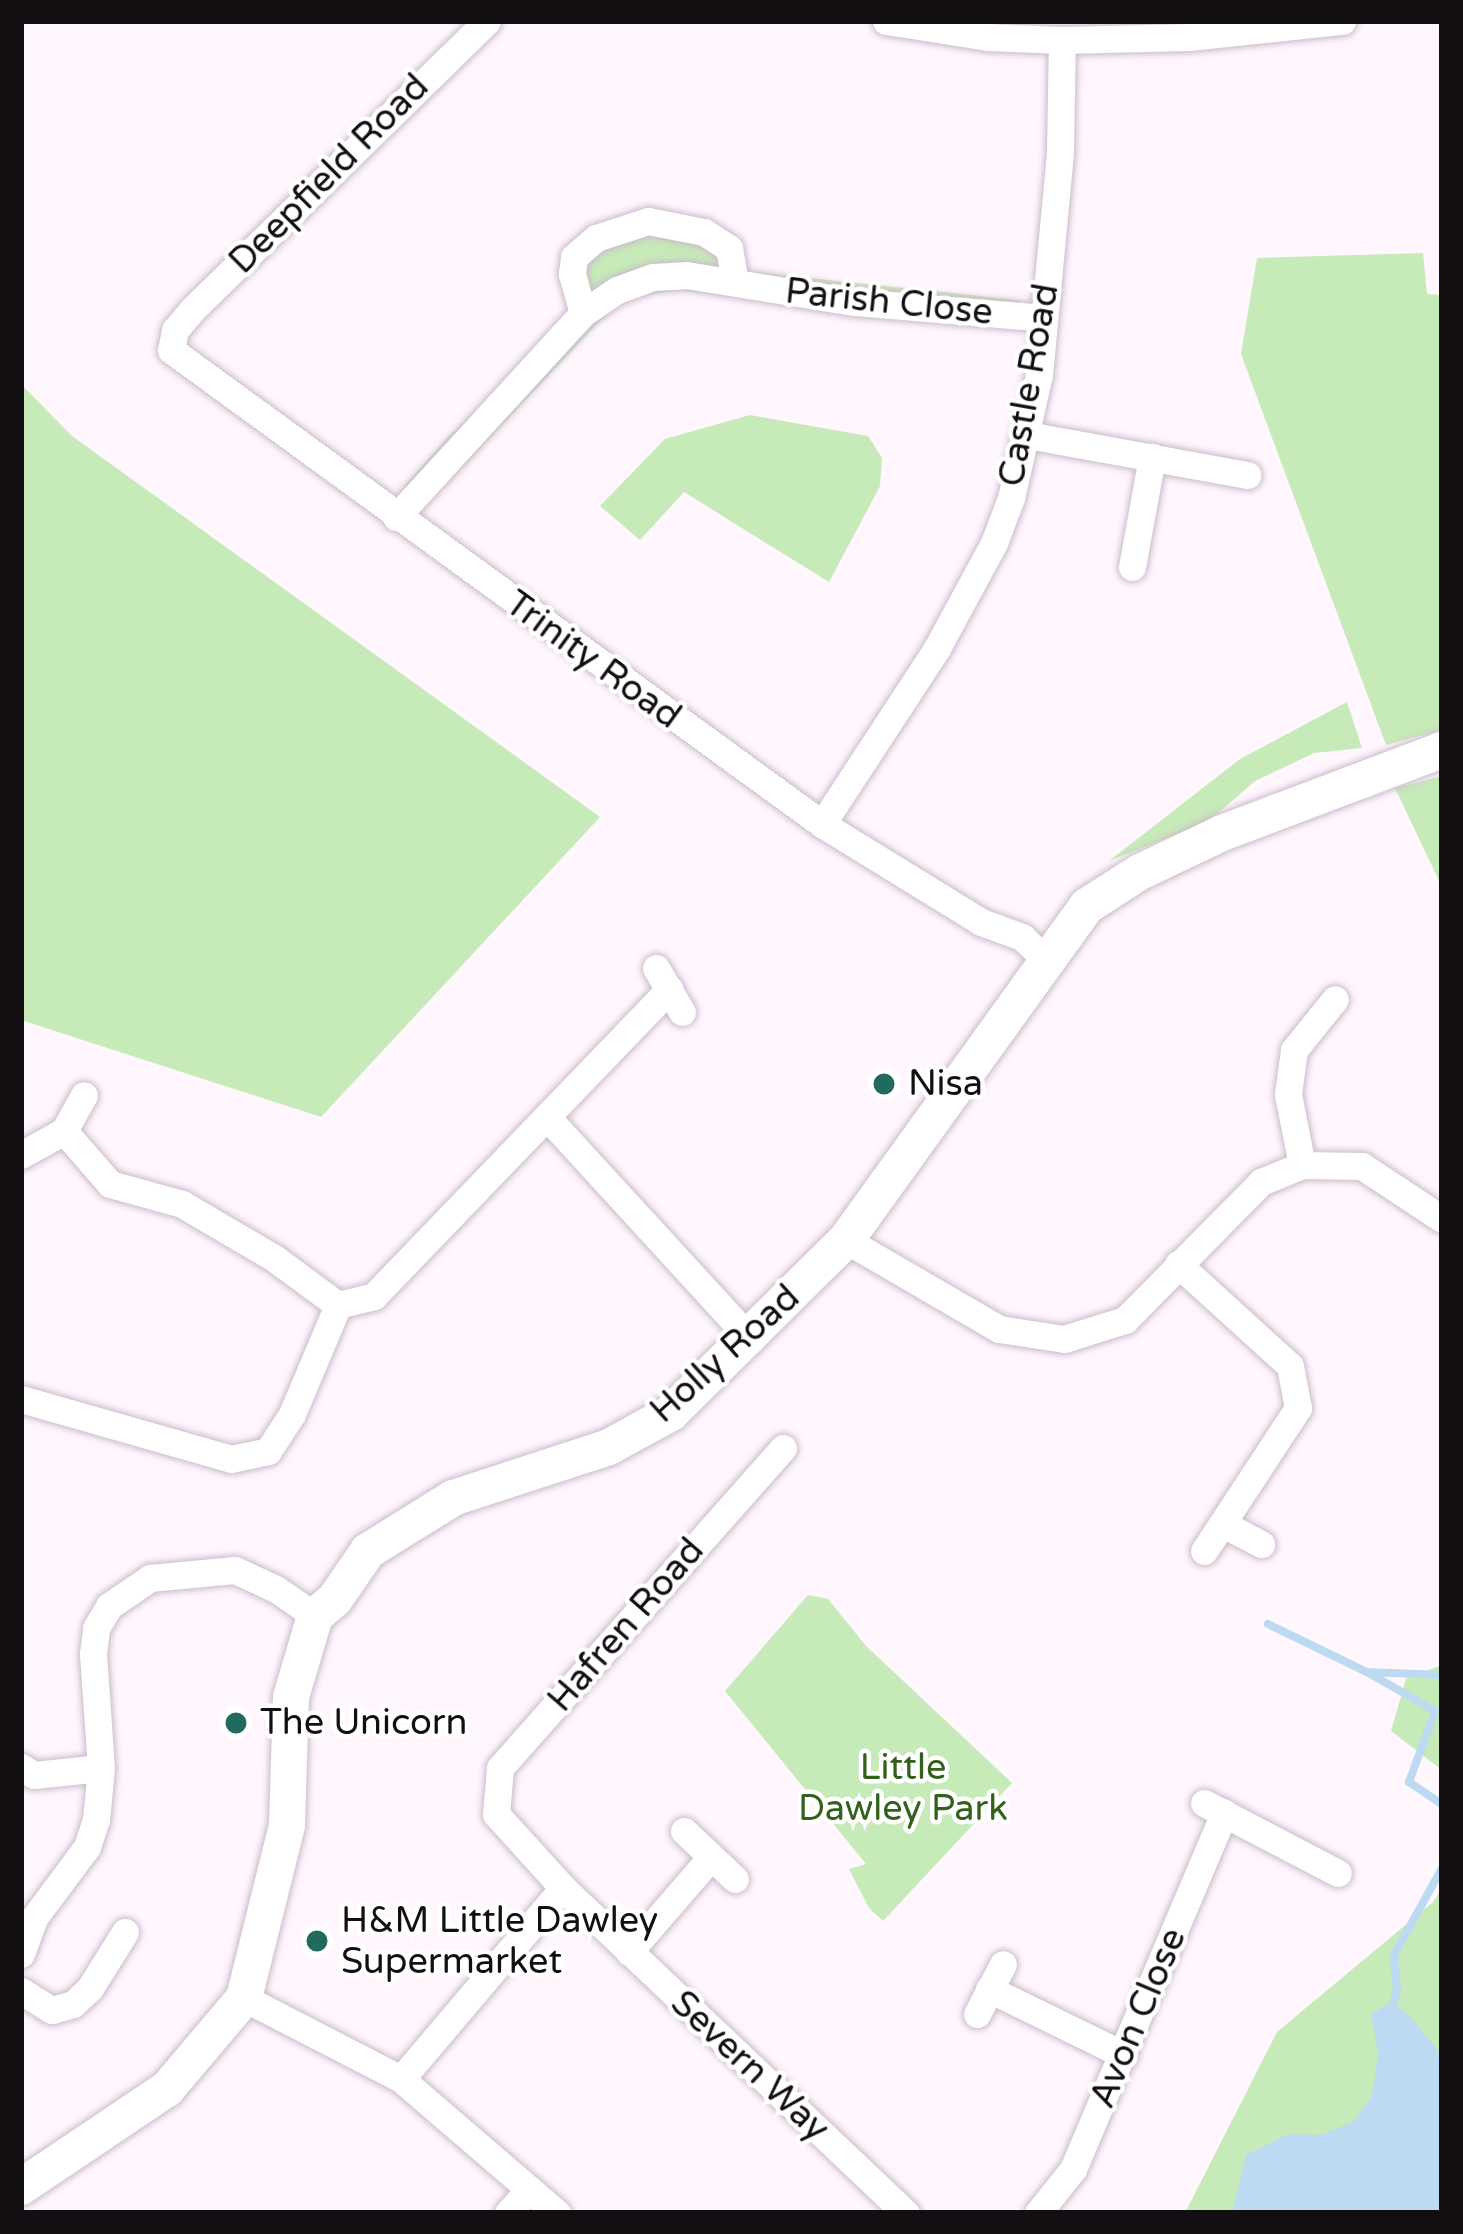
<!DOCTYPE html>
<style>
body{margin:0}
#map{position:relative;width:1463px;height:2234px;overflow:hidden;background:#fff6fe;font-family:"Varela Round",sans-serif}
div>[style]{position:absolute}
.green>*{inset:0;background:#c6eab8}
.water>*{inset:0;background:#bcdbf2}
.stream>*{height:8px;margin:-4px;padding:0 4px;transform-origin:4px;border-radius:4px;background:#bcdbf2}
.roads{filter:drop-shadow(0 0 3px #cbbdca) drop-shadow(0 0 3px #cbbdca)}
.street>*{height:27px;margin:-13.5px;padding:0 13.5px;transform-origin:13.5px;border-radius:13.5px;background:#fff}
.secondary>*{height:36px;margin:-18px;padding:0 18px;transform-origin:18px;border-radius:18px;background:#fff}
.dots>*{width:33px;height:33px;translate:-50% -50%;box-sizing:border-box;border:6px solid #fff;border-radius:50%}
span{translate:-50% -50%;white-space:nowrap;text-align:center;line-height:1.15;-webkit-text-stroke:9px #fff;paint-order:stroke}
.street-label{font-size:36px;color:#120e12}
.poi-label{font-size:36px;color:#120e12}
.left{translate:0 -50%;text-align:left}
.park-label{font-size:36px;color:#31611a}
.frame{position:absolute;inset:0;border:24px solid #120e12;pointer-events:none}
</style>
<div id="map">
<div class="green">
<div style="clip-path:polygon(620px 228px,704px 232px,735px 281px,753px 272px,1018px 300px,1044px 318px,951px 310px,938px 323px,679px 290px,645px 295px,622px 302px,600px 321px,436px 495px,396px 517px,406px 484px,448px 437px,583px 313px,572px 274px)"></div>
<div style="clip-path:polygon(1423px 253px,1427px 294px,1442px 295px,1442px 730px,1386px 745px,1241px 354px,1257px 258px)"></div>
<div style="clip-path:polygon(21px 384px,72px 436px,600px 817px,321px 1117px,21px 1020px)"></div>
<div style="clip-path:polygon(750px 415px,868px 436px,882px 458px,880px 486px,829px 582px,684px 492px,640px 540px,600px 506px,665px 439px)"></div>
<div style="clip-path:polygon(1347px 702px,1362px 748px,1314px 753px,1255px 781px,1209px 821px,1109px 861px,1240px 759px)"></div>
<div style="clip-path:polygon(1442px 776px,1442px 887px,1395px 788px)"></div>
<div style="clip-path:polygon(808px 1595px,828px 1599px,866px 1646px,1012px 1783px,883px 1921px,869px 1908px,849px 1869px,866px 1864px,725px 1691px)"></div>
<div style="clip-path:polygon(1442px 1665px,1442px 1770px,1391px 1731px,1406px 1679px)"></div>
<div style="clip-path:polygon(1442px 1888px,1442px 2213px,1185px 2213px,1277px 2032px,1433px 1902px)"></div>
</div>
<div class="water">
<div style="clip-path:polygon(1391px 2002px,1411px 2017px,1442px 2055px,1442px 2213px,1232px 2213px,1246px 2155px,1288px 2134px,1320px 2135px,1353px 2122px,1372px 2096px,1378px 2053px,1371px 2014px)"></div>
</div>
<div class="stream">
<div style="left:1268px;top:1624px;width:110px;rotate:25.9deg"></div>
<div style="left:1367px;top:1672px;width:75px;rotate:2.3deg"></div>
<div style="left:1367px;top:1672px;width:78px;rotate:29.8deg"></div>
<div style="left:1435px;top:1711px;width:76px;rotate:110.1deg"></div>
<div style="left:1409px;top:1782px;width:40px;rotate:34deg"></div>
<div style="left:1391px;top:2009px;width:19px;rotate:-72deg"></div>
<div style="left:1397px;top:1991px;width:36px;rotate:-95deg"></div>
<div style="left:1394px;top:1955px;width:99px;rotate:-61.1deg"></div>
</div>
<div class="roads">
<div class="street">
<div style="left:487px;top:21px;width:413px;rotate:135.6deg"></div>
<div style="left:192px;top:310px;width:26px;rotate:130deg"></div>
<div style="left:175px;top:330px;width:20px;rotate:101deg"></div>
<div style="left:171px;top:350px;width:805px;rotate:36.06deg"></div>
<div style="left:822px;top:824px;width:187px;rotate:31.6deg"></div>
<div style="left:981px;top:922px;width:44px;rotate:20.1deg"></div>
<div style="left:1022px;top:937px;width:32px;rotate:44deg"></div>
<div style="left:886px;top:21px;width:103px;rotate:8.9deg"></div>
<div style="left:988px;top:37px;width:74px;rotate:2.3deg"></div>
<div style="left:1062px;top:40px;width:127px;rotate:-1.4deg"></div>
<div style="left:1189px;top:37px;width:154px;rotate:-6deg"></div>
<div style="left:583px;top:313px;width:41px;rotate:-105.8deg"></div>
<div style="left:572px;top:274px;width:17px;rotate:-83deg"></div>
<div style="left:574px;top:257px;width:29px;rotate:-41deg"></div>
<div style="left:596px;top:238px;width:55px;rotate:-18.1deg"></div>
<div style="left:648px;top:221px;width:57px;rotate:11.1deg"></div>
<div style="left:704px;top:232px;width:30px;rotate:33deg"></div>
<div style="left:729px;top:248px;width:35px;rotate:80deg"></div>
<div style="left:1027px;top:435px;width:224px;rotate:10.3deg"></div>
<div style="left:396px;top:517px;width:277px;rotate:-47.5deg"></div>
<div style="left:583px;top:313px;width:41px;rotate:-34.1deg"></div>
<div style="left:617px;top:290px;width:38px;rotate:-20deg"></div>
<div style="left:653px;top:277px;width:33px;rotate:-3deg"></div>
<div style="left:686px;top:275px;width:171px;rotate:9.1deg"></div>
<div style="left:855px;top:302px;width:190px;rotate:4.8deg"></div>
<div style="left:1132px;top:567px;width:112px;rotate:-79.7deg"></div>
<div style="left:822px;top:824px;width:210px;rotate:-56.8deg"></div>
<div style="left:937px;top:648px;width:119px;rotate:-61.5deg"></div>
<div style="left:994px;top:543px;width:48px;rotate:-69.3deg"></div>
<div style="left:1011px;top:498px;width:126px;rotate:-77.2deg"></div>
<div style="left:1039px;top:375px;width:225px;rotate:-84.6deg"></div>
<div style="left:1060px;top:151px;width:111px;rotate:-89deg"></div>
<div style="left:656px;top:968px;width:51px;rotate:59.4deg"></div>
<div style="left:547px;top:1117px;width:302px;rotate:47.5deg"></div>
<div style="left:64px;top:1131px;width:70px;rotate:49deg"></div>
<div style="left:110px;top:1184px;width:75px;rotate:15.5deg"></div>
<div style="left:182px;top:1204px;width:107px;rotate:30.4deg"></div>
<div style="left:274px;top:1258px;width:79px;rotate:36.3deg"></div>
<div style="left:21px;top:1155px;width:49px;rotate:-29.2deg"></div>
<div style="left:64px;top:1131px;width:41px;rotate:-60.9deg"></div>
<div style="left:1302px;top:1165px;width:72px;rotate:-101.2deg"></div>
<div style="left:1288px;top:1094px;width:44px;rotate:-82.2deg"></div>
<div style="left:1294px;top:1050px;width:65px;rotate:-51.2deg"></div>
<div style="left:846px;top:1240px;width:177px;rotate:30.2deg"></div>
<div style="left:999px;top:1329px;width:66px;rotate:8.7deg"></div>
<div style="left:1064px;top:1339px;width:64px;rotate:-17.3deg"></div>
<div style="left:1125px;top:1320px;width:194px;rotate:-45.4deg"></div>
<div style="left:1261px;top:1182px;width:44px;rotate:-22.5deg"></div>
<div style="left:1302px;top:1165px;width:60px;rotate:1deg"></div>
<div style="left:1362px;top:1166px;width:96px;rotate:33.5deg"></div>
<div style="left:1178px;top:1264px;width:151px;rotate:42.3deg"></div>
<div style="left:1290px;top:1366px;width:43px;rotate:79.2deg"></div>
<div style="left:1298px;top:1408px;width:171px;rotate:123.3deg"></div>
<div style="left:21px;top:1399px;width:218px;rotate:15.9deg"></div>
<div style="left:231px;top:1459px;width:38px;rotate:-12deg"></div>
<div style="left:268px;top:1451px;width:44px;rotate:-57deg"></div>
<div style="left:292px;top:1414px;width:118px;rotate:-67.1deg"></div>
<div style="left:338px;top:1305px;width:37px;rotate:-14deg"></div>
<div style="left:374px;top:1296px;width:426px;rotate:-46.1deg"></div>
<div style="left:783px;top:1448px;width:427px;rotate:131.5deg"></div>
<div style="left:500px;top:1768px;width:46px;rotate:95deg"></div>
<div style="left:496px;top:1814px;width:100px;rotate:47.8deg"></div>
<div style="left:563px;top:1888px;width:473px;rotate:43.5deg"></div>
<div style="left:1225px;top:1525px;width:41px;rotate:27.8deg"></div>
<div style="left:21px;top:1767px;width:15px;rotate:32deg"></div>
<div style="left:34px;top:1775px;width:67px;rotate:-6deg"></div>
<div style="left:1204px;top:1803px;width:151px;rotate:27.6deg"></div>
<div style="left:684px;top:1831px;width:70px;rotate:43.3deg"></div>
<div style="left:629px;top:1952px;width:125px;rotate:-49.2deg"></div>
<div style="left:21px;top:1954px;width:38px;rotate:-70deg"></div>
<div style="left:34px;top:1918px;width:89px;rotate:-53.3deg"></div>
<div style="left:87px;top:1847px;width:28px;rotate:-72deg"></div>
<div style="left:96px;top:1820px;width:52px;rotate:-84.5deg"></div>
<div style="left:101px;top:1768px;width:114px;rotate:-94deg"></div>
<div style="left:93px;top:1654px;width:26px;rotate:-83deg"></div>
<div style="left:96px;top:1628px;width:26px;rotate:-59deg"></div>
<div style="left:109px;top:1606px;width:50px;rotate:-34.3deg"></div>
<div style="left:150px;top:1578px;width:85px;rotate:-5.4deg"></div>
<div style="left:235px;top:1570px;width:45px;rotate:24.9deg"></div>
<div style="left:276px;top:1589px;width:47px;rotate:34.7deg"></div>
<div style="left:989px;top:1989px;width:150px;rotate:26.1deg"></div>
<div style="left:21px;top:1991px;width:36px;rotate:32deg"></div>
<div style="left:52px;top:2010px;width:22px;rotate:-16deg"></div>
<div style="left:73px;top:2004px;width:23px;rotate:-43deg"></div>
<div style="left:90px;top:1988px;width:66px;rotate:-58deg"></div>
<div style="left:244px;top:1998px;width:177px;rotate:27.3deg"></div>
<div style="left:401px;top:2079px;width:206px;rotate:40.7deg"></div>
<div style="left:977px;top:2014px;width:56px;rotate:-62.5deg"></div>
<div style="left:401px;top:2079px;width:250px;rotate:-49.7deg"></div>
<div style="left:508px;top:2213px;width:31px;rotate:-48deg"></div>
<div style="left:1038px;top:2213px;width:56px;rotate:-51.5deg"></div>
<div style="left:1073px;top:2169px;width:387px;rotate:-67deg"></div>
</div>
<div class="secondary">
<div style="left:21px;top:2187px;width:176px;rotate:-33.9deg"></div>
<div style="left:167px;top:2089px;width:119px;rotate:-49.8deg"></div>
<div style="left:244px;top:1998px;width:178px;rotate:-76deg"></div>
<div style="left:287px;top:1825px;width:128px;rotate:-88.2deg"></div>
<div style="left:291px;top:1697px;width:84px;rotate:-73.5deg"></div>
<div style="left:315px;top:1616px;width:26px;rotate:-40deg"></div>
<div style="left:335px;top:1599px;width:58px;rotate:-55.5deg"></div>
<div style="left:368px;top:1551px;width:100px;rotate:-31.9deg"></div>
<div style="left:453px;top:1498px;width:164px;rotate:-18.1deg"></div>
<div style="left:609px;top:1447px;width:71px;rotate:-28.7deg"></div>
<div style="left:671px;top:1413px;width:246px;rotate:-44.7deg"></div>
<div style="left:846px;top:1240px;width:412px;rotate:-54.2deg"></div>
<div style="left:1087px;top:906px;width:63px;rotate:-32.7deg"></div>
<div style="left:1140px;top:872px;width:91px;rotate:-25.4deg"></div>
<div style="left:1222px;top:833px;width:235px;rotate:-20.7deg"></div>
</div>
</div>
<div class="dots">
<div style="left:884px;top:1084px;background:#226a60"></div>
<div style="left:236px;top:1723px;background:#226a60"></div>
<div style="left:317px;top:1941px;background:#226a60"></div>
</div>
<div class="street-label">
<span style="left:329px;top:174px;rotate:-45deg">Deepfield Road</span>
<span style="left:889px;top:302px;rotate:6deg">Parish Close</span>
<span style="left:1029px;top:385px;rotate:-80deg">Castle Road</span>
<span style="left:593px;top:660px;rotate:36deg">Trinity Road</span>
<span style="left:725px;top:1354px;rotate:-42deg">Holly Road</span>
<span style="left:626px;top:1625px;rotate:-49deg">Hafren Road</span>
<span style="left:1138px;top:2018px;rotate:-67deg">Avon Close</span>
<span style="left:750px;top:2066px;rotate:43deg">Severn Way</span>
</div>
<div class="poi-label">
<span class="left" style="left:908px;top:1084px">Nisa</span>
<span class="left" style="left:260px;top:1723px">The Unicorn</span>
<span class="left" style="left:341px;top:1941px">H&amp;M Little Dawley<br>Supermarket</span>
</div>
<div class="park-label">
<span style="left:903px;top:1788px">Little<br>Dawley Park</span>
</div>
<div class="frame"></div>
</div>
